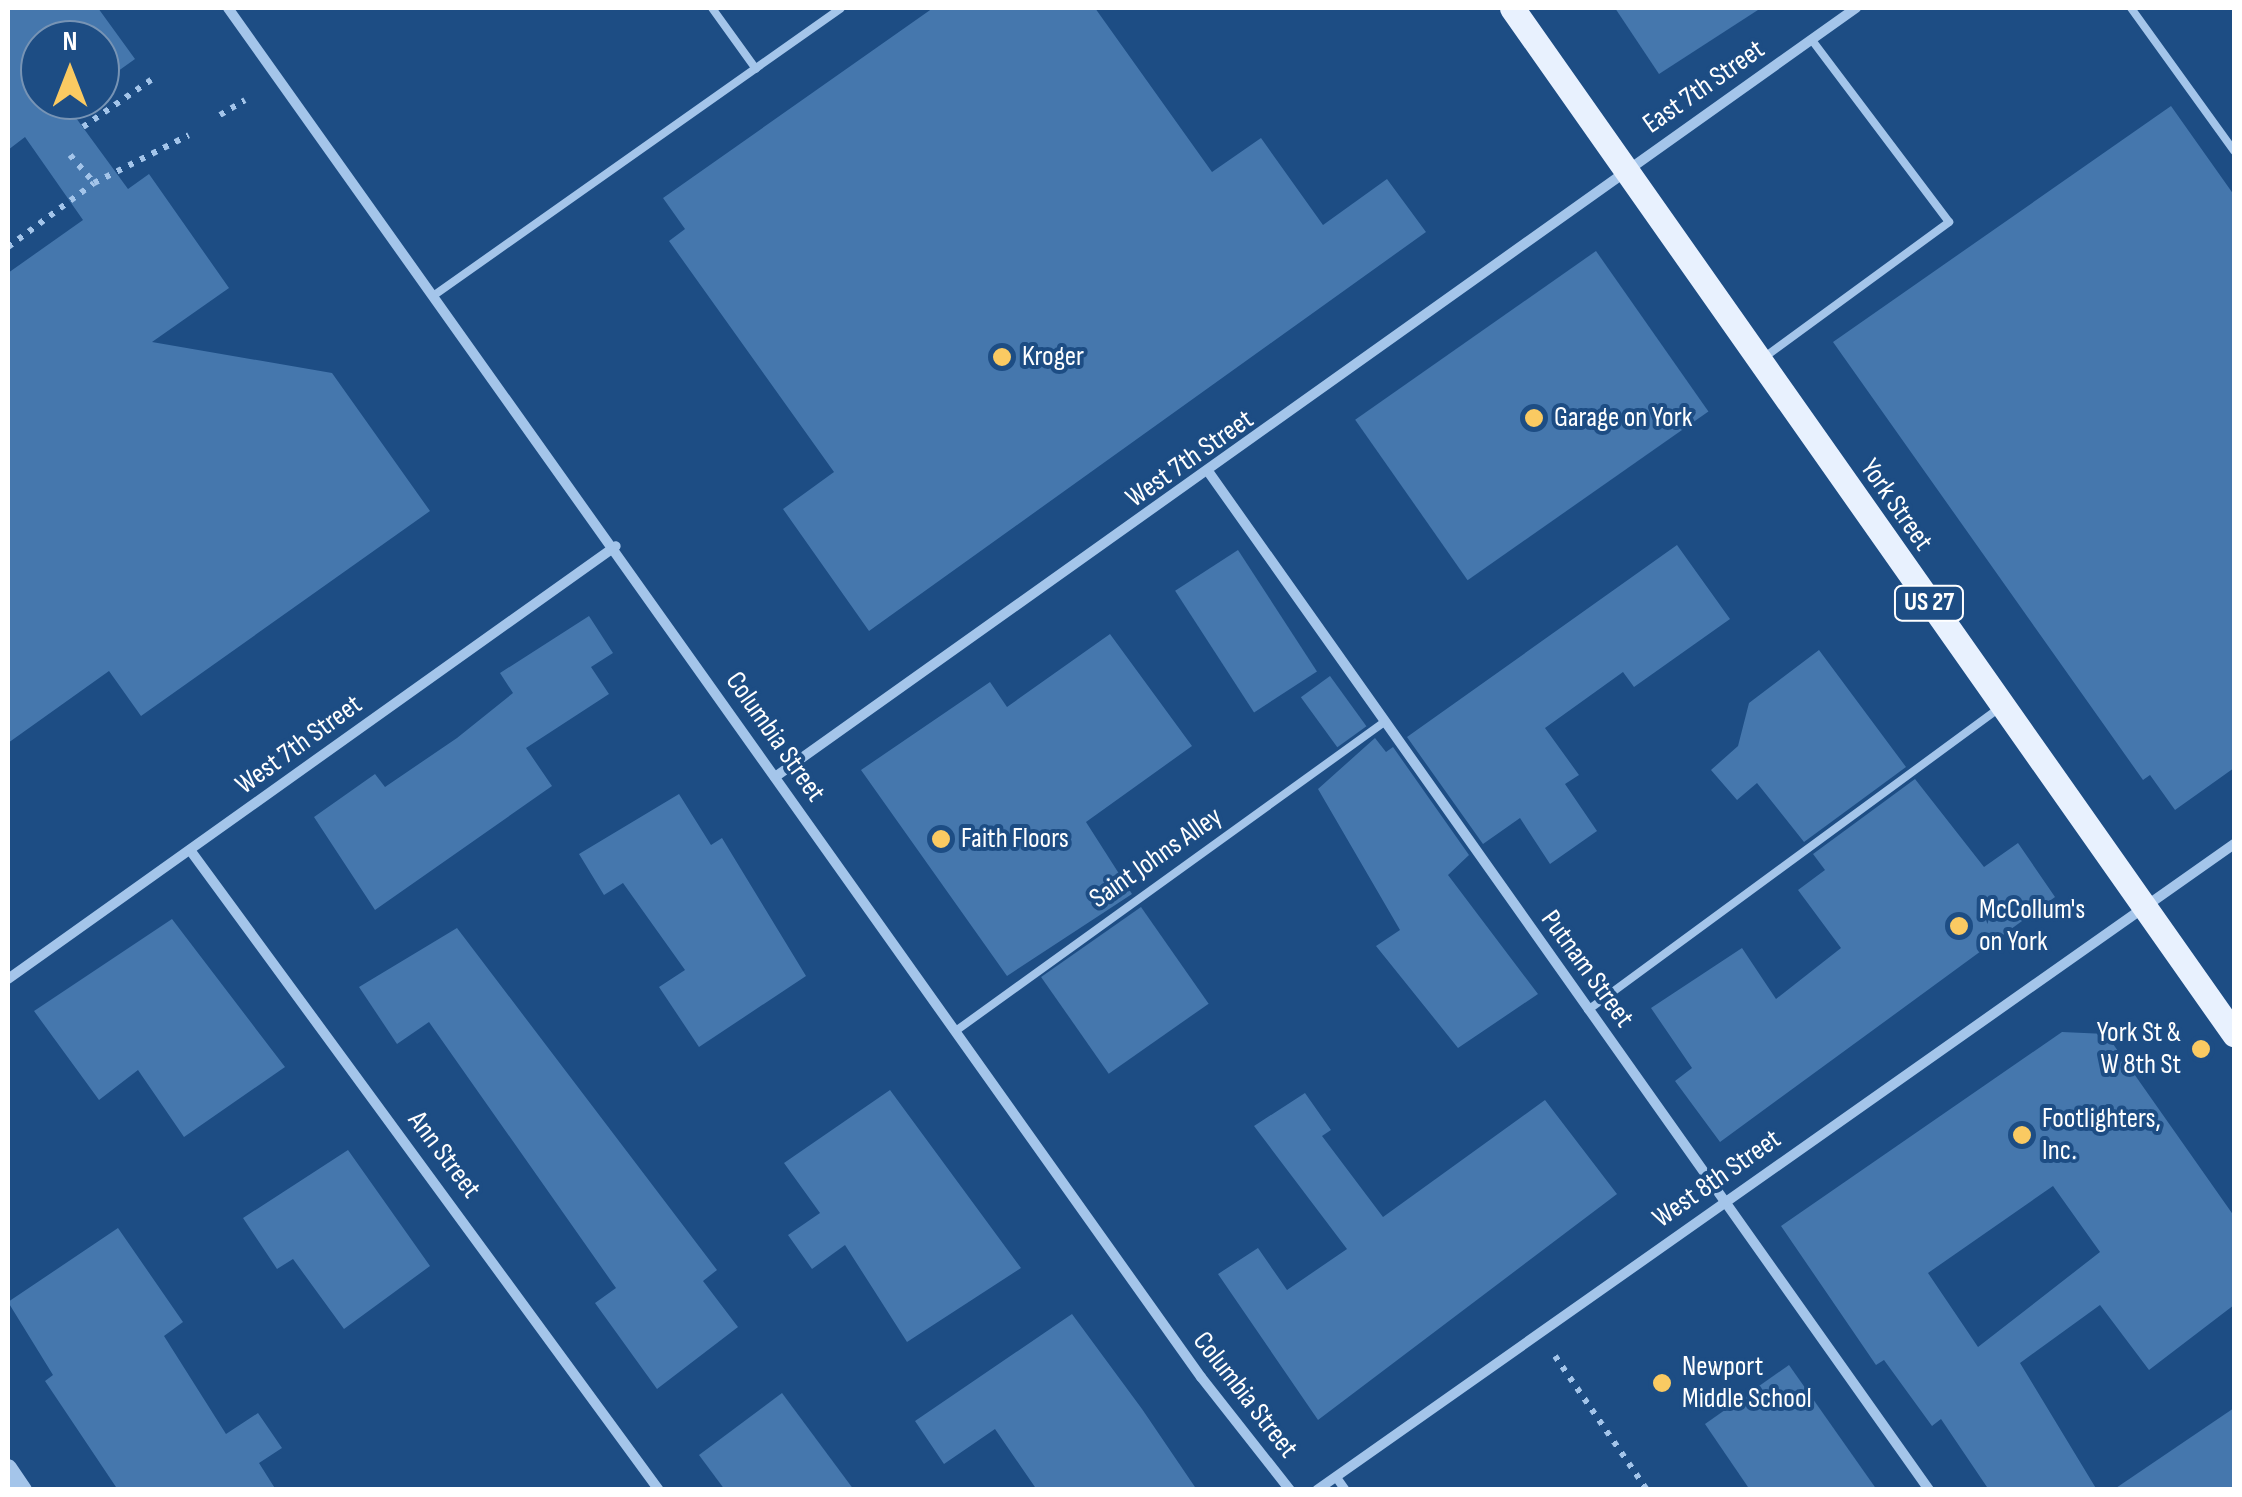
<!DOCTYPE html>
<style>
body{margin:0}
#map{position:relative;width:2242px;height:1497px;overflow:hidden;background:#1d4d84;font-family:"Sofia Sans Condensed",sans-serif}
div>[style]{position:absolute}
.building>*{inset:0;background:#4577ad;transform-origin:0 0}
.path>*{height:6px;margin-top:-3px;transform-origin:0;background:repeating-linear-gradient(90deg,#a4c5ea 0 5px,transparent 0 13px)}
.service>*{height:8px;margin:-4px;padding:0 4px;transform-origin:4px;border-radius:4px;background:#a4c5ea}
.pedestrian>*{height:9px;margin:-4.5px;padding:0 4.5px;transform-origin:4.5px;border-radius:4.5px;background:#a4c5ea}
.minor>*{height:10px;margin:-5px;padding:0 5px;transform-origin:5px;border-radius:5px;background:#a4c5ea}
.tertiary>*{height:18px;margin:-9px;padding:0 9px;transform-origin:9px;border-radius:9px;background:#a4c5ea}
.primary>*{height:25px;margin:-12.5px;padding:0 12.5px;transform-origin:12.5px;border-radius:12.5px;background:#e8f1fe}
.dots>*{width:28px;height:28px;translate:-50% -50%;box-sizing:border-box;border:5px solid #1d4d84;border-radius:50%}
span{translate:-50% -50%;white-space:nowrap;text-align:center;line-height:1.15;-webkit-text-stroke:8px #1d4d84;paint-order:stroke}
.shield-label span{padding:2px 8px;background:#1d4d84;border:2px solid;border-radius:8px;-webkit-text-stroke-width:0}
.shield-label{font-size:25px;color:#fff;font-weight:700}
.street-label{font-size:28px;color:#fff}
.poi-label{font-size:28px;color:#fff}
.left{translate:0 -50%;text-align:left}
.right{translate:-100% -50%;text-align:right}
.frame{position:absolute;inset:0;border:10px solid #fff;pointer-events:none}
.north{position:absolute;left:20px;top:20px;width:100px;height:100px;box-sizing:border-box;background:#1d4d84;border:2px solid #7794b5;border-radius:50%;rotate:0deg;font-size:28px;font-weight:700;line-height:40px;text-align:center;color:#fff}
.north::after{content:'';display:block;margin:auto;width:35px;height:45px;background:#faca62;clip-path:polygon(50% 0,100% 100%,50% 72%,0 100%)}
</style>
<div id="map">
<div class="building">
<div style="clip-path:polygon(8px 8px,98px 8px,135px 59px,100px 84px,100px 40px,40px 40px,40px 100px,78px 100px,68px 107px,128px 189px,149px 174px,229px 288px,152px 342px,332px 373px,430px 511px,141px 716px,109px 671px,8px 743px,8px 273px,83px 220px,25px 137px,8px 150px)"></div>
<div style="clip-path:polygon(933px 8px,1095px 8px,1212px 172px,1261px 138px,1323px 225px,1387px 179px,1426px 232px,869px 631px,783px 509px,834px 472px,669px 241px,685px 229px,663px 198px)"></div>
<div style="clip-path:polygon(1615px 8px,1761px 8px,1659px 74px)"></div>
<div style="clip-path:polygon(2171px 106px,2234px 195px,2234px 768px,2175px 810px,2150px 775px,2143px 780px,1833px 342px)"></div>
<div style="left:1596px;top:251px;width:196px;height:294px;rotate:55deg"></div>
<div style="clip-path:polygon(1677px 545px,1730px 619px,1634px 687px,1623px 672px,1545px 728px,1579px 775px,1565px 784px,1597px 831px,1550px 864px,1520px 818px,1483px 844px,1407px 737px)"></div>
<div style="left:1238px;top:550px;width:145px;height:75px;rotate:57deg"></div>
<div style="clip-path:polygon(589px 616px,613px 653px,591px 667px,609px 694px,526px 748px,552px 786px,375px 910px,314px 817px,375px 774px,385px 787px,457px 738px,513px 693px,500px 673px)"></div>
<div style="clip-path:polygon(1110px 634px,1192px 746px,1086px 822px,1132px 894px,1007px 976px,861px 770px,990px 682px,1007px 707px)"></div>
<div style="clip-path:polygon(1819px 650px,1906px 767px,1804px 842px,1757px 783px,1737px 800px,1711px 770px,1738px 746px,1749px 703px)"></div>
<div style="left:1330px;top:676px;width:62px;height:36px;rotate:54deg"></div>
<div style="clip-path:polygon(1375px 738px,1386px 752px,1393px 747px,1469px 855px,1448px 875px,1538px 994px,1458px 1048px,1376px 946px,1400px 930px,1318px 789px)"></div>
<div style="clip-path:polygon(1915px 779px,1984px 867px,2018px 843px,2055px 897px,1720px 1142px,1675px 1081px,1692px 1068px,1651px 1008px,1742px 948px,1776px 999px,1841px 948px,1798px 890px,1825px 870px,1813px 854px)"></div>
<div style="clip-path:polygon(679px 794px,711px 845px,722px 838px,806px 976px,699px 1047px,659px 987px,685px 970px,623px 883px,604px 895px,579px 854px)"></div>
<div style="left:1141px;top:907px;width:118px;height:122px;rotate:55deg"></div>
<div style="clip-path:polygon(172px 919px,285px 1067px,184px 1137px,138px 1070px,99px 1100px,34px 1011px)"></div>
<div style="clip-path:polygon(457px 928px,717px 1270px,703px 1281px,738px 1327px,657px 1389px,595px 1303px,616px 1288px,429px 1022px,397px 1044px,359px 987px)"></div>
<div style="clip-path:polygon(evenodd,2062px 1032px,2106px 1034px,2234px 1216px,2234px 1305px,2149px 1370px,2100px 1305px,2020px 1363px,2097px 1490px,1989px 1490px,1941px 1419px,1932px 1426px,1884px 1360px,1876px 1365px,1781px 1226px,2062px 1032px,2053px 1186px,2100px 1252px,1978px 1347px,1928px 1273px,2053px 1186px)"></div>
<div style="clip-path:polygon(890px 1090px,1021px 1268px,907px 1342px,845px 1245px,812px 1269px,788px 1235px,820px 1213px,784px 1163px)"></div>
<div style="clip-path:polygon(1305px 1093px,1331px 1130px,1322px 1136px,1383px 1217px,1545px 1100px,1617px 1194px,1318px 1420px,1218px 1274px,1258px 1248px,1287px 1290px,1347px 1249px,1254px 1126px)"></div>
<div style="clip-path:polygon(348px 1150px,430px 1266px,344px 1329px,293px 1259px,277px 1269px,243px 1218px)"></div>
<div style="clip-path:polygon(118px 1228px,183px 1322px,164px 1336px,226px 1434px,258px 1413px,282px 1448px,259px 1463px,276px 1490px,118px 1490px,45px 1381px,53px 1375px,8px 1302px)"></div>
<div style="clip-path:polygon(1072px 1314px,1142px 1409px,1197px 1490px,1037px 1490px,995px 1429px,944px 1464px,915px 1421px)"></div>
<div style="clip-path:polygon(1789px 1365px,1877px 1490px,1750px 1490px,1705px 1424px)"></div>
<div style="clip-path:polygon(782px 1393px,854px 1490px,725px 1490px,699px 1455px)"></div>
<div style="clip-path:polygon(2234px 1408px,2234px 1490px,2113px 1490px)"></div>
</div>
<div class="path">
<div style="left:220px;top:115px;width:29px;rotate:-31deg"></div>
<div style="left:83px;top:127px;width:83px;rotate:-34.7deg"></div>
<div style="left:70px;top:155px;width:37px;rotate:49deg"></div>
<div style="left:8px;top:247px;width:107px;rotate:-36.7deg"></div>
<div style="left:94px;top:183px;width:106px;rotate:-26.8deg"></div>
<div style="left:1555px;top:1356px;width:163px;rotate:55.5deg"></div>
</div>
<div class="service">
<div style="left:712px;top:8px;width:75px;rotate:54.2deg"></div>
<div style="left:2131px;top:8px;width:176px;rotate:54.2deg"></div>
<div style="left:433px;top:296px;width:499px;rotate:-35.2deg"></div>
<div style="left:1762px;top:359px;width:232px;rotate:-36.2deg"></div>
<div style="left:1949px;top:222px;width:229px;rotate:-127deg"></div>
<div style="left:1588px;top:1010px;width:509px;rotate:-36.28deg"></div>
<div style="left:957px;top:1030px;width:525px;rotate:-35.78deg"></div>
</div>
<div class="pedestrian">
<div style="left:1336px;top:1477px;width:16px;rotate:55deg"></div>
</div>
<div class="minor">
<div style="left:228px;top:8px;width:1680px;rotate:54.6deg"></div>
<div style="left:1201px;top:1377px;width:144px;rotate:51.8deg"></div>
<div style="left:1210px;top:474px;width:1245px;rotate:54.71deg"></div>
<div style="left:775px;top:777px;width:1327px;rotate:-35.43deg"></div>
<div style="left:190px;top:850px;width:793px;rotate:53.77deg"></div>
<div style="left:8px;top:979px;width:746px;rotate:-35.46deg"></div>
<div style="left:1317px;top:1490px;width:1122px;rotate:-35.16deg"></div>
</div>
<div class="tertiary">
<div style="left:8px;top:1468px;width:27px;rotate:56deg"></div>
</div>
<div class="primary">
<div style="left:1512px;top:8px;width:1255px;rotate:54.87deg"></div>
</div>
<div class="dots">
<div style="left:1002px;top:357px;background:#faca62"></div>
<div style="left:1534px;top:418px;background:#faca62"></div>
<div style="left:941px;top:839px;background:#faca62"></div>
<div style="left:1959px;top:926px;background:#faca62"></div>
<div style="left:2201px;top:1049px;background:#faca62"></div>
<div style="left:2022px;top:1135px;background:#faca62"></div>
<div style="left:1662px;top:1383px;background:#faca62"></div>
</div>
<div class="shield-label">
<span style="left:1929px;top:603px">US 27</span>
</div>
<div class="street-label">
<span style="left:1704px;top:87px;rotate:-35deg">East 7th Street</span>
<span style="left:1190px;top:459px;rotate:-35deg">West 7th Street</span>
<span style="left:1896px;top:505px;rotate:55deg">York Street</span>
<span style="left:775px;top:737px;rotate:55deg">Columbia Street</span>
<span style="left:299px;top:745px;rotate:-36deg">West 7th Street</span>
<span style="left:1156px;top:858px;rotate:-35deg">Saint Johns Alley</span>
<span style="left:1587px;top:969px;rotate:54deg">Putnam Street</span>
<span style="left:444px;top:1155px;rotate:53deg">Ann Street</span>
<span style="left:1717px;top:1179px;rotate:-35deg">West 8th Street</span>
<span style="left:1245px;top:1395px;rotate:52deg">Columbia Street</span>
</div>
<div class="poi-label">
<span class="left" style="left:1022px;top:357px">Kroger</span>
<span class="left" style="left:1554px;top:418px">Garage on York</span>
<span class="left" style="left:961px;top:839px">Faith Floors</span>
<span class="left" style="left:1979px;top:926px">McCollum's<br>on York</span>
<span class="right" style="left:2181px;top:1049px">York St &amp;<br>W 8th St</span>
<span class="left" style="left:2042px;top:1135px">Footlighters,<br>Inc.</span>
<span class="left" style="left:1682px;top:1383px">Newport<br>Middle School</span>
</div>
<div class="frame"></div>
<div class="north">N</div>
</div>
